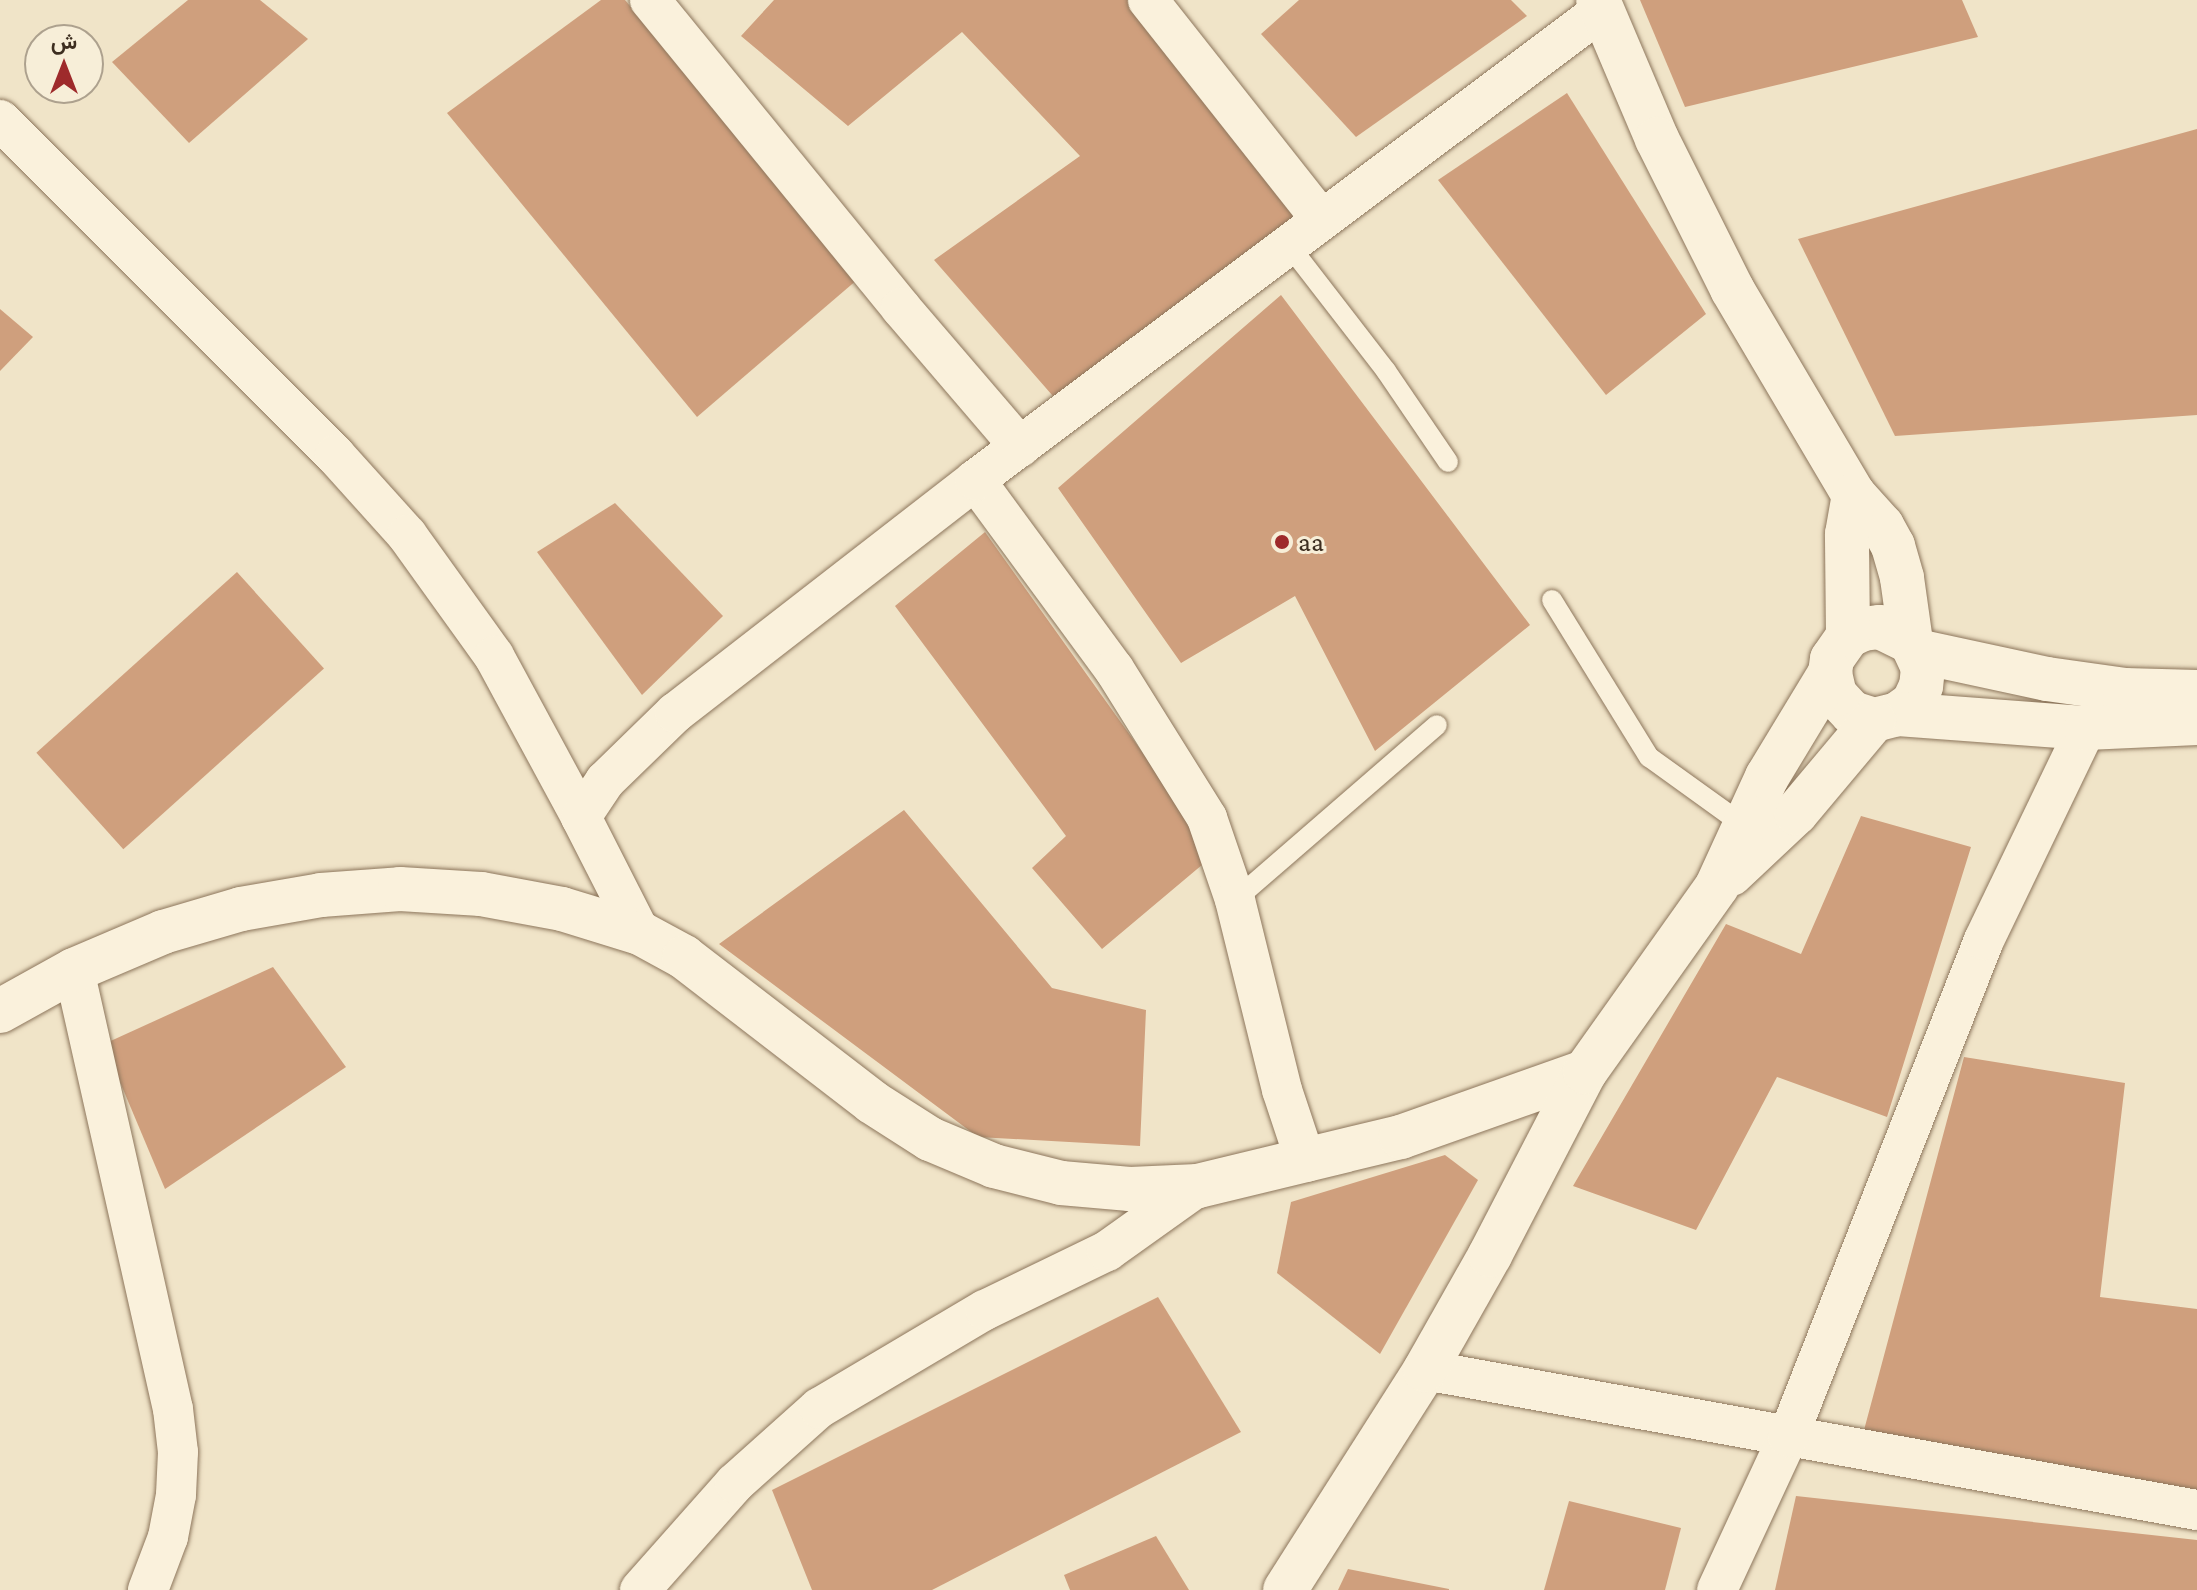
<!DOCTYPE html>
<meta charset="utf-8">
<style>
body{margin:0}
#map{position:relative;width:2197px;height:1590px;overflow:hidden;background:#f0e4c8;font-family:"Crimson Pro",Vazirmatn,serif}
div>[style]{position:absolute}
.building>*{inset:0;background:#cf9f7d;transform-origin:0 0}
.roads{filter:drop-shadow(0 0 2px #8d765c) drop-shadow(0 0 2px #8d765c)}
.lane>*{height:20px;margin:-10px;padding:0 10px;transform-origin:10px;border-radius:10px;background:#faf1dc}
.street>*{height:40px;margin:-20px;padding:0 20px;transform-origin:20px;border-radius:20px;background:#faf1dc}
.secondary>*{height:44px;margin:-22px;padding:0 22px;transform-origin:22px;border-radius:22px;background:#faf1dc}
.dots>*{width:22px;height:22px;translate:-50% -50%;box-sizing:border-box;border:4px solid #f7eed8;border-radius:50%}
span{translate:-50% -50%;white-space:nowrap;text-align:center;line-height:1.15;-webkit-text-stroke:6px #f7eed8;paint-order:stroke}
.poi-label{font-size:28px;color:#3d2e20}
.left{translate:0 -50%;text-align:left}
.north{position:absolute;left:24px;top:24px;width:80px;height:80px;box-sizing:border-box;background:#f7eed8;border:2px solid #ada18e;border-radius:50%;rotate:0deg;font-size:22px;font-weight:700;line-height:32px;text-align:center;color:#3d2e20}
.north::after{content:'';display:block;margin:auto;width:28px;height:36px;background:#9e2a2b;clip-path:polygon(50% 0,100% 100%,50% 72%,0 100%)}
</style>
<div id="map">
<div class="building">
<div style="clip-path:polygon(188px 0,260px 0,308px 39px,189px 143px,112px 62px)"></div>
<div style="clip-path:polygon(601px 0,625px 0,858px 279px,697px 417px,447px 113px)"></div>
<div style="clip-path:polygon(774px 0,1133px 0,1300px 212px,1059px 403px,934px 260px,1080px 156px,962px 32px,848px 126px,741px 36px)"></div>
<div style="clip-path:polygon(1299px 0,1511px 0,1527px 16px,1356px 137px,1261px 34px)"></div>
<div style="clip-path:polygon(1640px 0,1962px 0,1978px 37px,1685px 107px)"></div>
<div style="clip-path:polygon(1567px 93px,1706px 314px,1606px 395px,1438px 180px)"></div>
<div style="clip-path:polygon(2197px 129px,2197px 415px,1895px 436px,1798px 239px)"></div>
<div style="clip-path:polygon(1281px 295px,1530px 625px,1375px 751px,1295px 596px,1181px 663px,1058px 488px)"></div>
<div style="clip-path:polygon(0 309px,33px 337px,0 371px)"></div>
<div style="clip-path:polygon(615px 503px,723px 616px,642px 695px,537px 552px)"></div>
<div style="clip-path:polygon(985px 532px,1215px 854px,1102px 949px,1032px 868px,1066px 836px,895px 606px)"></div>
<div style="left:237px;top:572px;width:130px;height:270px;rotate:48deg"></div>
<div style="clip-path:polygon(904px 810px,1052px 988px,1146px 1010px,1140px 1146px,978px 1137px,719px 944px)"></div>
<div style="clip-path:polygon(1861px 816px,1971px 847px,1887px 1117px,1777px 1077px,1696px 1230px,1573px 1186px,1726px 924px,1801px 954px)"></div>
<div style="clip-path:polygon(273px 967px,346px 1067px,165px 1189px,104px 1044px)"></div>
<div style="clip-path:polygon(1964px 1057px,2125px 1083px,2100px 1297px,2197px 1309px,2197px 1504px,1860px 1445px)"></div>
<div style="clip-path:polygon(1445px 1155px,1478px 1180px,1380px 1354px,1277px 1273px,1291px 1202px)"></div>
<div style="clip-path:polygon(1158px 1297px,1241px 1432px,932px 1590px,812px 1590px,772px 1490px)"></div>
<div style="clip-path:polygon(1796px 1496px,2197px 1540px,2197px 1590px,1775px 1590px)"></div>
<div style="clip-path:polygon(1569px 1501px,1681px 1528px,1665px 1590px,1544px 1590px)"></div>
<div style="clip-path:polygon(1156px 1536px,1189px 1590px,1070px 1590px,1064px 1575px)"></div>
<div style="clip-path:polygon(1348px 1569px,1449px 1589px,1449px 1590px,1338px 1590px)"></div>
</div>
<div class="roads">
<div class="lane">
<div style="left:1288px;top:244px;width:160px;rotate:52.3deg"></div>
<div style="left:1386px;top:371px;width:110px;rotate:55.7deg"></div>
<div style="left:1552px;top:600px;width:185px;rotate:58.3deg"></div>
<div style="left:1649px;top:757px;width:105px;rotate:35.7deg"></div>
<div style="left:1734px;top:818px;width:13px;rotate:4deg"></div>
<div style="left:1235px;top:900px;width:267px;rotate:-40.9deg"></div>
</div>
<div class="street">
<div style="left:650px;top:0;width:397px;rotate:50.8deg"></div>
<div style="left:901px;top:308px;width:183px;rotate:49.4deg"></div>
<div style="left:1148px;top:0;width:279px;rotate:51.7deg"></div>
<div style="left:0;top:120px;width:474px;rotate:45deg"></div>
<div style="left:335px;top:455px;width:108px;rotate:48deg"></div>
<div style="left:407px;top:535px;width:149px;rotate:54.3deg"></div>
<div style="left:494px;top:656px;width:183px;rotate:61.6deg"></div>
<div style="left:975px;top:480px;width:235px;rotate:53.7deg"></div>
<div style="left:1114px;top:669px;width:176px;rotate:58deg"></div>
<div style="left:1207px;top:818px;width:87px;rotate:71.1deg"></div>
<div style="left:1235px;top:900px;width:196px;rotate:76.1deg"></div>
<div style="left:1282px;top:1090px;width:76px;rotate:71.6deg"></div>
<div style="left:640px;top:933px;width:130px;rotate:-117deg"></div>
<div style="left:581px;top:817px;width:43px;rotate:-56.3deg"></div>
<div style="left:605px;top:781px;width:98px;rotate:-44.2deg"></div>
<div style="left:675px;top:713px;width:380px;rotate:-37.8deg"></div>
<div style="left:975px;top:480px;width:782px;rotate:-36.84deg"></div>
<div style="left:74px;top:970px;width:450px;rotate:77.3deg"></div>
<div style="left:173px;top:1409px;width:43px;rotate:83.4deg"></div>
<div style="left:178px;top:1452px;width:43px;rotate:92.7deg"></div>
<div style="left:176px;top:1495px;width:43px;rotate:100.8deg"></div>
<div style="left:168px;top:1537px;width:57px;rotate:110.7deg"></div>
<div style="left:1425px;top:1370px;width:785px;rotate:10.28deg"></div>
<div style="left:640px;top:1590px;width:143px;rotate:-48.4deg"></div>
<div style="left:735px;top:1483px;width:113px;rotate:-41.8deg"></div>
<div style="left:819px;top:1408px;width:193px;rotate:-30.6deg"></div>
<div style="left:985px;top:1310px;width:136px;rotate:-25.8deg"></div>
<div style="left:1107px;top:1251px;width:112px;rotate:-35.5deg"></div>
<div style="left:1717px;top:1590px;width:169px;rotate:-65.1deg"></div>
<div style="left:1788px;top:1437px;width:534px;rotate:-68.48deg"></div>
<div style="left:1984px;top:940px;width:235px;rotate:-64.3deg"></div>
</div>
<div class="secondary">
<div style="left:1598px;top:0;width:151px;rotate:67deg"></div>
<div style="left:1657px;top:139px;width:168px;rotate:63.4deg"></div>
<div style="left:1732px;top:289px;width:239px;rotate:59.4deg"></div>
<div style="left:1854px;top:495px;width:42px;rotate:47.9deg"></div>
<div style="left:1882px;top:526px;width:23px;rotate:61deg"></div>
<div style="left:1893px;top:546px;width:33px;rotate:74deg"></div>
<div style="left:1902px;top:578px;width:65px;rotate:82deg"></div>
<div style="left:1911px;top:642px;width:29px;rotate:65deg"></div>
<div style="left:1923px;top:668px;width:18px;rotate:96deg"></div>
<div style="left:1921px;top:686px;width:19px;rotate:115deg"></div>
<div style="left:1913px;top:703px;width:19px;rotate:144deg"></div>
<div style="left:1898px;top:714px;width:25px;rotate:166deg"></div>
<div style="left:1874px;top:720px;width:23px;rotate:-162deg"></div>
<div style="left:1852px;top:713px;width:25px;rotate:-133deg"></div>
<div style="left:1835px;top:695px;width:23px;rotate:-103deg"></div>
<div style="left:1830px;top:673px;width:14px;rotate:-82deg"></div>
<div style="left:1832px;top:659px;width:28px;rotate:-55deg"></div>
<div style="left:1848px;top:636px;width:17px;rotate:-25deg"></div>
<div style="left:1863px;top:629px;width:17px;rotate:-7deg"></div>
<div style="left:1880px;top:627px;width:34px;rotate:26deg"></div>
<div style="left:1848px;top:636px;width:102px;rotate:-90.6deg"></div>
<div style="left:1847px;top:534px;width:40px;rotate:-80deg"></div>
<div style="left:1917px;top:651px;width:133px;rotate:12.2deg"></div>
<div style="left:2047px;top:679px;width:79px;rotate:8deg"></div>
<div style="left:2125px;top:690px;width:72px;rotate:1.6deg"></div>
<div style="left:1898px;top:714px;width:189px;rotate:4.3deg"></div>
<div style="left:2086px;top:728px;width:111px;rotate:-2.6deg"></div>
<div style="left:1731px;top:874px;width:89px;rotate:-43.2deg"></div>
<div style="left:1796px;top:813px;width:121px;rotate:-50deg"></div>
<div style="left:0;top:1011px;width:85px;rotate:-29deg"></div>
<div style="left:74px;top:970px;width:97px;rotate:-23.1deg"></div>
<div style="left:163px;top:932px;width:81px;rotate:-16.4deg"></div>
<div style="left:241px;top:909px;width:81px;rotate:-9.9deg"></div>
<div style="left:321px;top:895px;width:79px;rotate:-4.3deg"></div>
<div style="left:400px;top:889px;width:81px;rotate:3.5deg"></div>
<div style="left:481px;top:894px;width:82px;rotate:10.5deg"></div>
<div style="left:562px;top:909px;width:82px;rotate:17.1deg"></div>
<div style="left:640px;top:933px;width:50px;rotate:28.6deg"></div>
<div style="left:684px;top:957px;width:237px;rotate:37.6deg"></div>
<div style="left:872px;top:1102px;width:69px;rotate:32.5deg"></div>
<div style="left:930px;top:1139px;width:69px;rotate:22.9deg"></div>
<div style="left:994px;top:1166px;width:69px;rotate:14.2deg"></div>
<div style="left:1061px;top:1183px;width:69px;rotate:5deg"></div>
<div style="left:1130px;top:1189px;width:68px;rotate:-2.5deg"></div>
<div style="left:1198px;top:1186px;width:209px;rotate:-13.6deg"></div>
<div style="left:1401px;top:1137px;width:195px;rotate:-19.5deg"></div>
<div style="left:1285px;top:1590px;width:261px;rotate:-57.5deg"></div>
<div style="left:1425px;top:1370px;width:132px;rotate:-60.5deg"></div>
<div style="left:1490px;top:1255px;width:206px;rotate:-62.6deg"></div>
<div style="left:1585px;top:1072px;width:228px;rotate:-54.6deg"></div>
<div style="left:1717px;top:886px;width:120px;rotate:-65.4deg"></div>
<div style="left:1767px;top:777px;width:122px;rotate:-58.8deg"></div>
</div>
</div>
<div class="dots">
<div style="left:1282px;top:542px;background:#9e2a2b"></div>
</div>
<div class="poi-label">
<span class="left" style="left:1298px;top:542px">aa</span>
</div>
<div class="north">ش</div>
</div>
